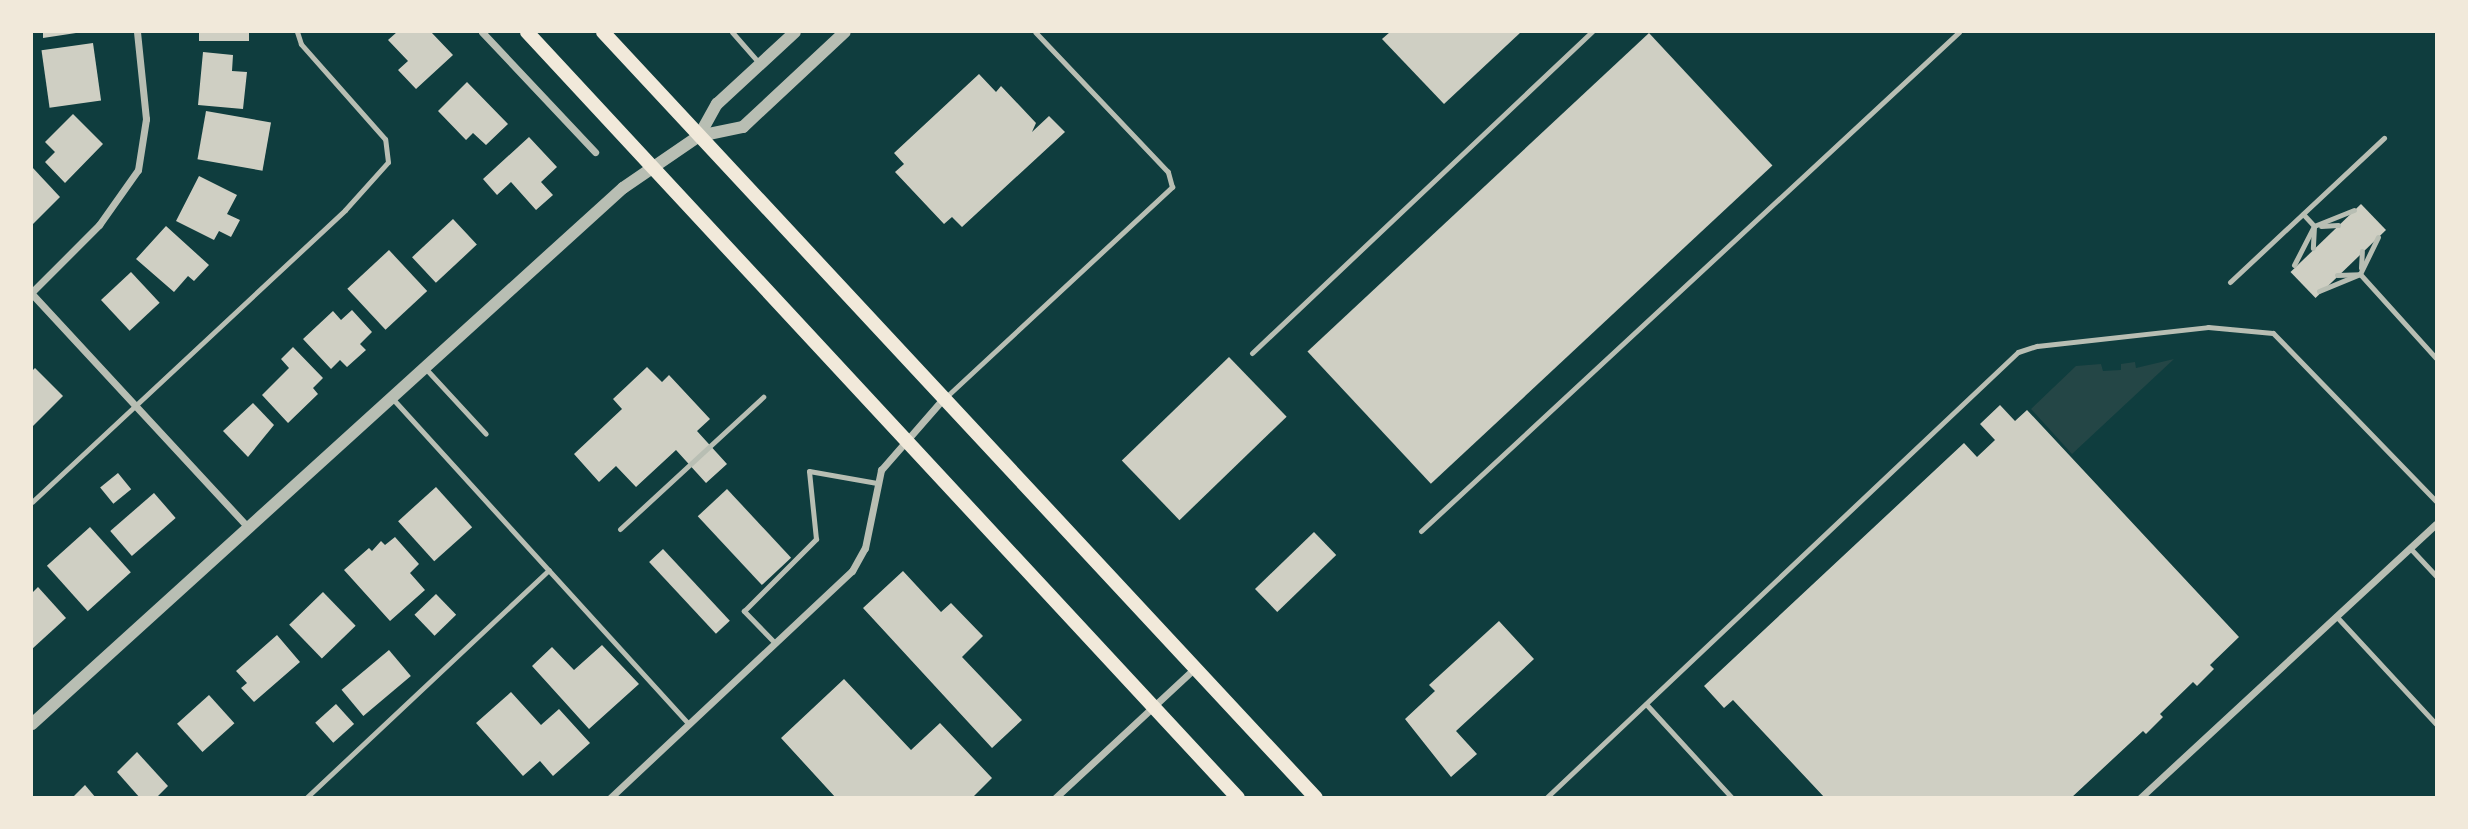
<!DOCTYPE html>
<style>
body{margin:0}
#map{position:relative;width:2468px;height:829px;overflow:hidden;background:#0f3d3e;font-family:Lato,sans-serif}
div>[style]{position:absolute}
.green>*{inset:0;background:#244646}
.building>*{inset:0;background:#cfcfc3;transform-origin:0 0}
.service>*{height:5px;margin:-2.5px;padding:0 2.5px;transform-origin:2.5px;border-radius:2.5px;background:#b8beb3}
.minor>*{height:7px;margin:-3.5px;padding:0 3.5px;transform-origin:3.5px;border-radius:3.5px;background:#b8beb3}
.tertiary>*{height:12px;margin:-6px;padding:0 6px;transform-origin:6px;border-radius:6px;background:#b8beb3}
.secondary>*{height:14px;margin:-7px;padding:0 7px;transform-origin:7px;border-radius:7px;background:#f1e9da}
span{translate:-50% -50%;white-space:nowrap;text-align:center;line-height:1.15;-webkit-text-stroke:7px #f1e9da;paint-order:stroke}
.frame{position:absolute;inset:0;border:33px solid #f1e9da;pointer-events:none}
</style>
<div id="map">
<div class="green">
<div style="clip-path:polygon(2174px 359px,2072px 454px,2031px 409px,2076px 366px,2101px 364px,2103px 371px,2121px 370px,2121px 364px,2135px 362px,2136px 368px)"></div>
</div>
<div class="building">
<div style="clip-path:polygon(43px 32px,76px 32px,76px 33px,43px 38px)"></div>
<div style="left:199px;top:32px;width:50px;height:9px"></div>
<div style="clip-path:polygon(397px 32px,431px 32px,453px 55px,416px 89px,398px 70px,408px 61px,388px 40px)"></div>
<div style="clip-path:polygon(1390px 32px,1521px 32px,1444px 104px,1382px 39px)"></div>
<div style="left:1649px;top:33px;width:181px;height:467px;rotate:47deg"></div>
<div style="left:93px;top:43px;width:58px;height:52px;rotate:82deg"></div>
<div style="clip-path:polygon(203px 52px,233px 55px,232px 71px,247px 72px,243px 109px,198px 105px)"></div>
<div style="clip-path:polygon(979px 74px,996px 92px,1001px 86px,1036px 123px,1032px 132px,1049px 116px,1065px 132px,962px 227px,952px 217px,944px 224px,895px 172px,904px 164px,894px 153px)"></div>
<div style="clip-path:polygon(467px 82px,508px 124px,486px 145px,473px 133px,466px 140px,438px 111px)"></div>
<div style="left:206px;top:111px;width:66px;height:49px;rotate:10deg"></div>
<div style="clip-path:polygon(73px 114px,103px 144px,65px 183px,45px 162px,55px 152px,45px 142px)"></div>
<div style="clip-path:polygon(529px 137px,557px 167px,541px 182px,553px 195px,536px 210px,511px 182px,497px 195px,483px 179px)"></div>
<div style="clip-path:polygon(32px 167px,60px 197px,32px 225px)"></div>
<div style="clip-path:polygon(199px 176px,237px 195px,227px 214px,240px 220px,231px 237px,219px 231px,214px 240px,176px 221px)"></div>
<div style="left:2361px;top:204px;width:36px;height:98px;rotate:46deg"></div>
<div style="left:453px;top:219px;width:35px;height:56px;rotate:47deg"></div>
<div style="clip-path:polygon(166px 226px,209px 265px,194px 281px,188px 276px,174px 292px,136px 259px)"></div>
<div style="left:389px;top:250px;width:56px;height:57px;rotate:47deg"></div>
<div style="left:131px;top:272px;width:42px;height:41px;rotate:47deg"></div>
<div style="clip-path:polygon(352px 310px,372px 332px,360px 344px,366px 350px,347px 367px,340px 360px,331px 369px,303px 339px,333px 311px,341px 320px)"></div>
<div style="clip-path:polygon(293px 347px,323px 378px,313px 388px,318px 394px,288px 423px,262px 395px,289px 368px,281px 359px)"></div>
<div style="left:1229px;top:357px;width:83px;height:149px;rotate:46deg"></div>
<div style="clip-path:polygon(647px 367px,662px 382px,669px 375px,710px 419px,697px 431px,727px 464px,706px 483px,676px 450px,636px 487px,616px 466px,599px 482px,574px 454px,622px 409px,613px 399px)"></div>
<div style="clip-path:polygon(35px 368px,63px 396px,32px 427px,32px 371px)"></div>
<div style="clip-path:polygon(253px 403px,274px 425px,248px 457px,223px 431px)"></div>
<div style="clip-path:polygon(2000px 405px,2015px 421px,2027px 410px,2239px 637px,2210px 665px,2214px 669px,2197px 686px,2193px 682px,2160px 714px,2163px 717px,2146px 734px,2143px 731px,2071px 798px,1825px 798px,1733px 700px,1724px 708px,1704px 686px,1964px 443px,1977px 457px,1995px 440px,1980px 424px)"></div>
<div style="left:118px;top:473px;width:21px;height:23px;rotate:51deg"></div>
<div style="left:436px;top:487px;width:54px;height:51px;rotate:48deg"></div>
<div style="left:727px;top:489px;width:94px;height:40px;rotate:47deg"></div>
<div style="left:154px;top:493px;width:33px;height:58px;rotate:49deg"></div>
<div style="left:90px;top:527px;width:61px;height:58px;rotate:48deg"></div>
<div style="left:1314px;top:532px;width:32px;height:82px;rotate:46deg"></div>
<div style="clip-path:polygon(395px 537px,419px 564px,410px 573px,425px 590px,390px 621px,344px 570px,369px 548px,372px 551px,381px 541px,385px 545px)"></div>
<div style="left:663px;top:549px;width:98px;height:19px;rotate:47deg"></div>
<div style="clip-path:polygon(903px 571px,941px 612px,951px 603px,983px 636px,962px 657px,1022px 720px,992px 748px,863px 608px)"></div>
<div style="clip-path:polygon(38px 587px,66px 618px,32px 649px,32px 593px)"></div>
<div style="left:323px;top:592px;width:47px;height:47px;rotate:46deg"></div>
<div style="left:436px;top:594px;width:29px;height:30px;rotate:46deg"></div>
<div style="clip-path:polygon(1499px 621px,1534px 659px,1456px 731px,1477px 754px,1451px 777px,1405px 719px,1435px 691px,1429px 685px)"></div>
<div style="clip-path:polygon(277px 635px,300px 662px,254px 702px,241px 688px,247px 683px,236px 671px)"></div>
<div style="clip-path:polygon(602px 645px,639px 684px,589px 729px,532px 666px,552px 647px,574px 670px)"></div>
<div style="left:389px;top:650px;width:34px;height:62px;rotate:50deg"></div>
<div style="clip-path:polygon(844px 679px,911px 750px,940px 723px,992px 778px,972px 798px,836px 798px,781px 738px)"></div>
<div style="clip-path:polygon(511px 692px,541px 725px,559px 709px,590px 743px,553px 776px,540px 761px,523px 776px,476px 723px)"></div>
<div style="left:209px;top:695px;width:38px;height:43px;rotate:48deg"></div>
<div style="left:336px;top:704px;width:27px;height:28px;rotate:48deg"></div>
<div style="clip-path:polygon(137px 752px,168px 786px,156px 798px,140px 798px,117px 772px)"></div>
<div style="clip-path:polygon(85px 785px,96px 798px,72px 798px)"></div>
</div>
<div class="service">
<div style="left:732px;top:32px;width:43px;rotate:48.8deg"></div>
<div style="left:2303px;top:214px;width:16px;rotate:47deg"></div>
<div style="left:2314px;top:226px;width:22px;rotate:93deg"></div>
<div style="left:2321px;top:226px;width:17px;rotate:-3deg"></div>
<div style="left:2294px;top:265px;width:44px;rotate:-62.9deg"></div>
<div style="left:2314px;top:226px;width:43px;rotate:-21.8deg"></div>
<div style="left:2361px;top:268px;width:17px;rotate:-87deg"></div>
<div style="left:2337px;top:275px;width:23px;rotate:-2deg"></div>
<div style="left:2360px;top:274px;width:113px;rotate:47.9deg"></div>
<div style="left:2230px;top:282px;width:211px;rotate:-43.1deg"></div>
<div style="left:2319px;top:291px;width:44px;rotate:-22.5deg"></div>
<div style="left:2360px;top:274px;width:41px;rotate:-64.1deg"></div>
<div style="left:1252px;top:353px;width:468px;rotate:-43.4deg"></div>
<div style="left:426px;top:369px;width:88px;rotate:47.3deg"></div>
<div style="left:946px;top:397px;width:309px;rotate:-42.9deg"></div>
<div style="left:1172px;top:187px;width:16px;rotate:-105deg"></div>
<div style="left:1168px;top:172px;width:193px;rotate:-133.5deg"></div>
<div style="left:392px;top:398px;width:441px;rotate:47.7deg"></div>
<div style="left:32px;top:502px;width:428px;rotate:-43deg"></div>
<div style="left:345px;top:210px;width:64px;rotate:-48.1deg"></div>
<div style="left:388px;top:162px;width:23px;rotate:-97deg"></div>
<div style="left:385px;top:139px;width:127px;rotate:-131.5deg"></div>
<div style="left:301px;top:44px;width:13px;rotate:-108deg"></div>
<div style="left:620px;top:529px;width:195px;rotate:-42.7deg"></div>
<div style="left:1421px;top:531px;width:734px;rotate:-42.85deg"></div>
<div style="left:2410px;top:548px;width:38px;rotate:47deg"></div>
<div style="left:2336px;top:616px;width:147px;rotate:47.2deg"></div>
<div style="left:775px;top:643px;width:45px;rotate:-134.1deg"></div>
<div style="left:744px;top:611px;width:102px;rotate:-45deg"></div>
<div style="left:816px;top:539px;width:68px;rotate:-95.9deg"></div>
<div style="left:809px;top:471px;width:69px;rotate:10deg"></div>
<div style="left:1646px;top:704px;width:127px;rotate:47.5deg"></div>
<div style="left:306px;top:798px;width:333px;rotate:-43.2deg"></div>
<div style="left:1546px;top:798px;width:649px;rotate:-43.38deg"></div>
<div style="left:2018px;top:352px;width:20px;rotate:-18deg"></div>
<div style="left:2037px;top:346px;width:172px;rotate:-6.3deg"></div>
<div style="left:2208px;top:327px;width:65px;rotate:5.3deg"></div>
<div style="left:2273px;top:333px;width:234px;rotate:45.9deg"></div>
</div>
<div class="minor">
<div style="left:482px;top:32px;width:165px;rotate:46.7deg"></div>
<div style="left:32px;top:292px;width:95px;rotate:-45deg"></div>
<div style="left:99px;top:225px;width:67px;rotate:-54.7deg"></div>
<div style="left:138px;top:170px;width:52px;rotate:-81.1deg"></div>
<div style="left:146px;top:119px;width:87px;rotate:-95.9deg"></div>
<div style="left:32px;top:294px;width:315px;rotate:47.2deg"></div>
<div style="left:610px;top:798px;width:332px;rotate:-43.2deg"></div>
<div style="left:852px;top:571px;width:26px;rotate:-61deg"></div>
<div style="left:865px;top:548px;width:80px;rotate:-78.4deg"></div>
<div style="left:881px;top:470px;width:94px;rotate:-48.9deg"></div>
<div style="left:1055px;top:798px;width:191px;rotate:-42.9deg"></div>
<div style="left:2140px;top:798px;width:403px;rotate:-42.8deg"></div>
</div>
<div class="tertiary">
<div style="left:699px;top:136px;width:37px;rotate:-61deg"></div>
<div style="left:717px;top:104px;width:106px;rotate:-42.7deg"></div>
<div style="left:32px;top:724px;width:798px;rotate:-42.21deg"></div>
<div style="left:623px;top:188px;width:92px;rotate:-34.4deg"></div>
<div style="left:699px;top:136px;width:45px;rotate:-11.6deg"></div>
<div style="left:743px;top:127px;width:139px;rotate:-43deg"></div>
</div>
<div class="secondary">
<div style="left:527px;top:32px;width:1045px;rotate:47.13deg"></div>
<div style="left:603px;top:32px;width:1046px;rotate:47.05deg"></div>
</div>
<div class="frame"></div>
</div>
